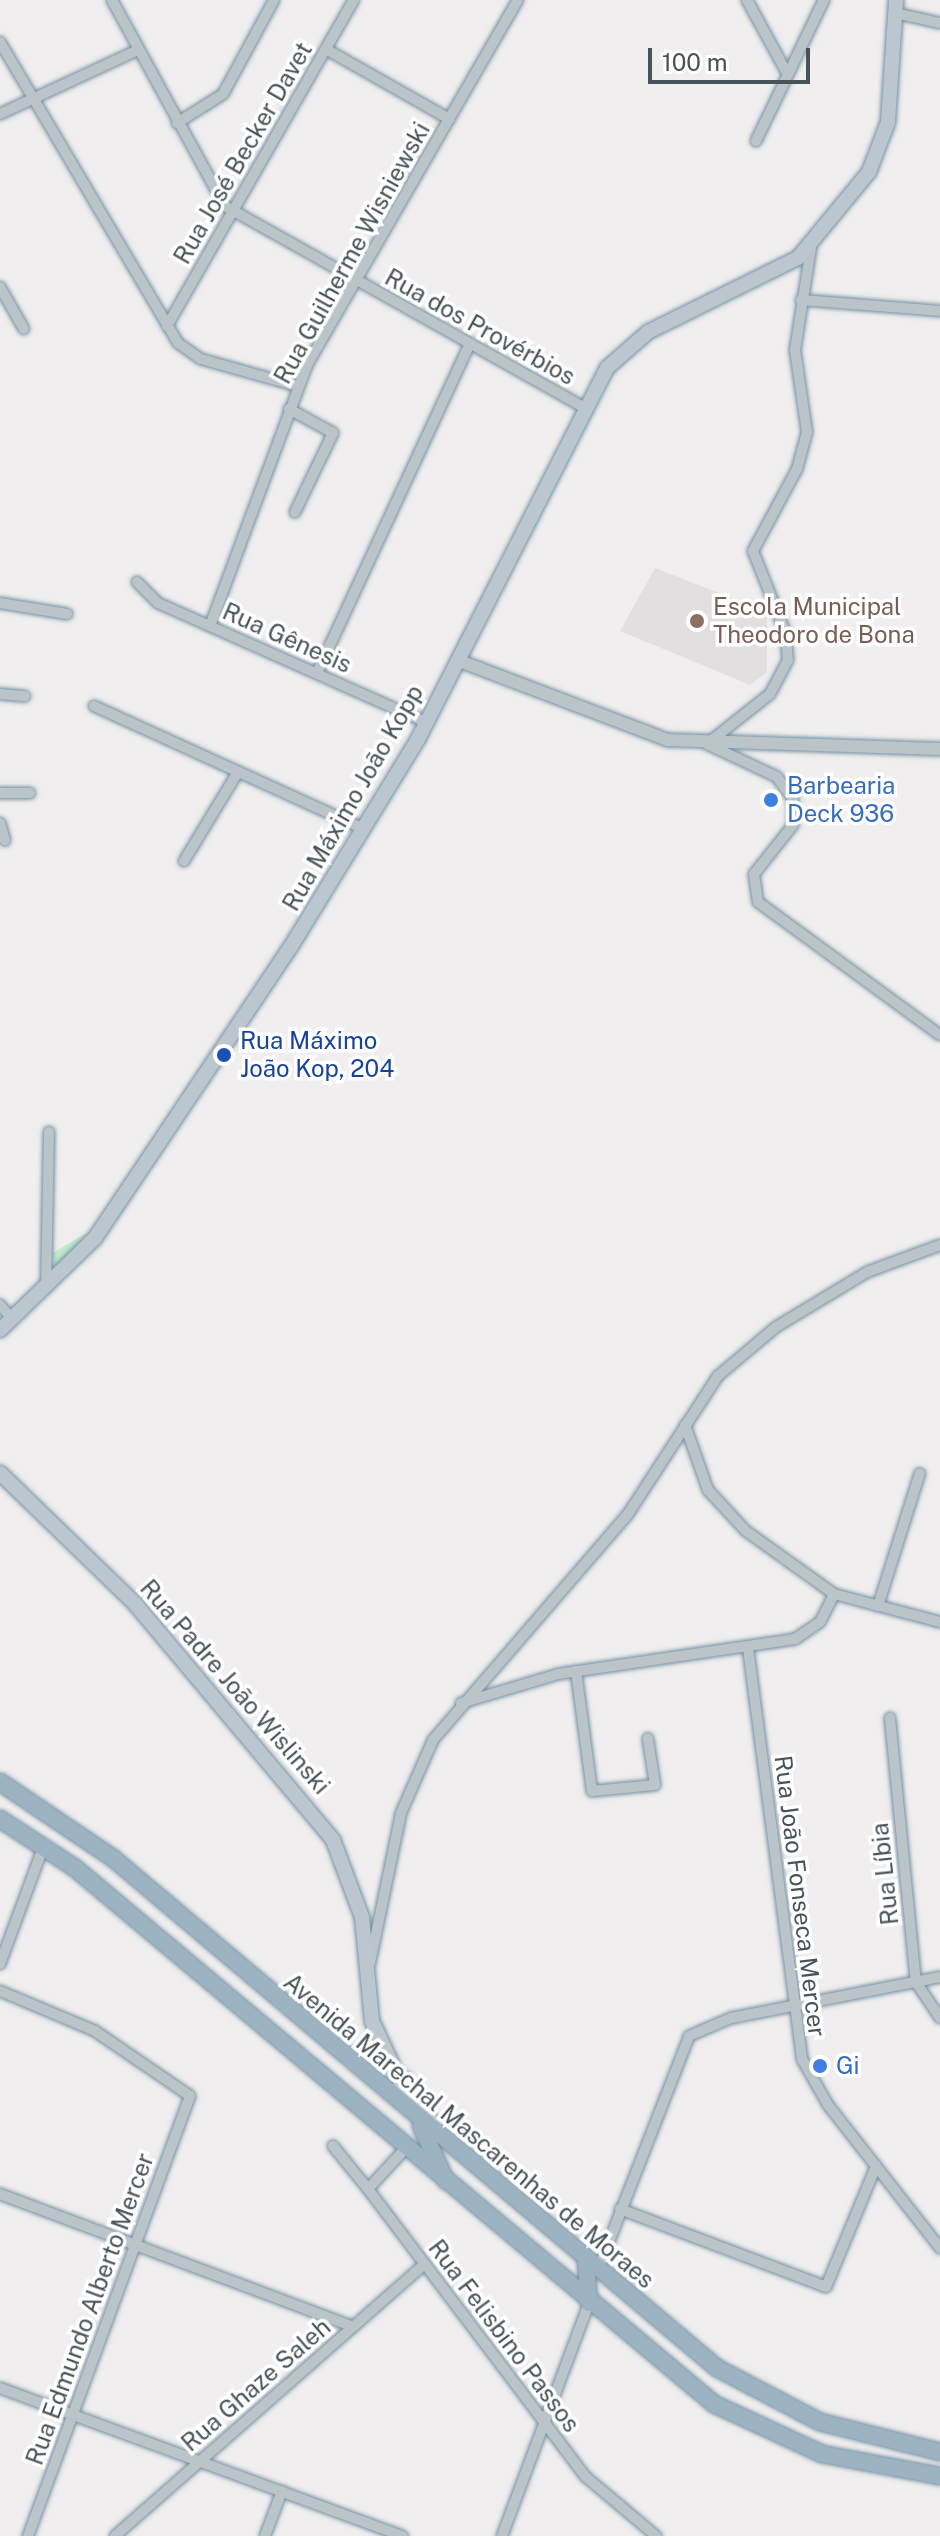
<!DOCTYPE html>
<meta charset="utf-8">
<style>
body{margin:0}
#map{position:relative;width:940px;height:2536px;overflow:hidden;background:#f0eeee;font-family:"Public Sans",sans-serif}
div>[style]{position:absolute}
.education>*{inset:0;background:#e1dfdf}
.green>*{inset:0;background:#bfeacb}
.roads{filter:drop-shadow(0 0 2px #7591a4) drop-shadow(0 0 2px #7591a4)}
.minor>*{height:10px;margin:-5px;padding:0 5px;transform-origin:5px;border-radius:5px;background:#bac4c9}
.tertiary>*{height:12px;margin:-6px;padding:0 6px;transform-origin:6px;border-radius:6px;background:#bac4c9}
.secondary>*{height:14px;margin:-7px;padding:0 7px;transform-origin:7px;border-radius:7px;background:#bbc6ce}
.trunk>*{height:16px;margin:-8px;padding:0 8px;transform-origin:8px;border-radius:8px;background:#9cb3c1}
.dots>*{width:22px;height:22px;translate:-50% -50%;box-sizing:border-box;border:4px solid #fff;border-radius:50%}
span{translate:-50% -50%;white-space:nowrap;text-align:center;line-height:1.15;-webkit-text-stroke:7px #fff;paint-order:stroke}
.street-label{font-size:24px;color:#475359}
.education-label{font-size:24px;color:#785e54}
.left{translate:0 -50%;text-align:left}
.shop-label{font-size:24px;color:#366cbe}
.transit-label{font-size:24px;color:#164399}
.scale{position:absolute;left:648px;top:48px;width:162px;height:36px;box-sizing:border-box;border:4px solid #475359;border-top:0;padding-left:10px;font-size:24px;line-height:28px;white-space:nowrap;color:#475359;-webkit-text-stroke:6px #fff;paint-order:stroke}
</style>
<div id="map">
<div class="education">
<div style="clip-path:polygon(655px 568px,767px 612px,767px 672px,750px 685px,620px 631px)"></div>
</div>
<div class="green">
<div style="clip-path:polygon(86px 1233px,83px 1240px,54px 1268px,53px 1253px)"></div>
</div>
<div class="roads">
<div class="minor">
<div style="left:112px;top:0;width:235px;rotate:61.3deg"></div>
<div style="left:225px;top:206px;width:409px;rotate:29.3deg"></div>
<div style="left:747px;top:0;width:85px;rotate:61.3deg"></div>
<div style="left:895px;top:13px;width:46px;rotate:12.5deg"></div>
<div style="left:0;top:42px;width:350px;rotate:59.4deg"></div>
<div style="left:178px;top:343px;width:28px;rotate:35deg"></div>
<div style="left:201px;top:359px;width:100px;rotate:15.7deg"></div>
<div style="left:326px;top:49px;width:142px;rotate:29.6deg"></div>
<div style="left:0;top:114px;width:152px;rotate:-24.9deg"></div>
<div style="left:177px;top:123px;width:54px;rotate:-32.2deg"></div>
<div style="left:223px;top:94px;width:107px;rotate:-61.5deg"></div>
<div style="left:756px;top:141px;width:157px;rotate:-64.3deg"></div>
<div style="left:811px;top:248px;width:103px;rotate:98.9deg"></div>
<div style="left:795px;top:350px;width:83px;rotate:81.7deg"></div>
<div style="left:807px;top:432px;width:38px;rotate:105deg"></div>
<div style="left:797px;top:469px;width:93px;rotate:118.2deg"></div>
<div style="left:753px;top:551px;width:89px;rotate:68.3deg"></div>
<div style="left:786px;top:634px;width:26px;rotate:86deg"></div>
<div style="left:788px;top:660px;width:38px;rotate:118deg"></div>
<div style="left:770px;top:694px;width:80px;rotate:141.6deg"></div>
<div style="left:707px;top:744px;width:77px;rotate:25.2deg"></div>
<div style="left:777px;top:777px;width:27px;rotate:54deg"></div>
<div style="left:793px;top:799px;width:26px;rotate:90deg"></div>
<div style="left:793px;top:825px;width:63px;rotate:128.5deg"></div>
<div style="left:754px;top:874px;width:28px;rotate:82deg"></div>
<div style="left:758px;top:902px;width:225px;rotate:36.2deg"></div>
<div style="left:0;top:287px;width:48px;rotate:60.3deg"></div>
<div style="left:801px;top:300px;width:139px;rotate:4.5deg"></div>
<div style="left:167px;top:326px;width:376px;rotate:-60.2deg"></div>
<div style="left:289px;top:409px;width:50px;rotate:28.6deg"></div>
<div style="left:333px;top:433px;width:88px;rotate:115.7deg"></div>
<div style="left:137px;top:582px;width:30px;rotate:45deg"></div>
<div style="left:158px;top:603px;width:295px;rotate:24deg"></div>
<div style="left:0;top:603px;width:68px;rotate:9.3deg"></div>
<div style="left:210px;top:626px;width:278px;rotate:-69.6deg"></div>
<div style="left:307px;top:365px;width:422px;rotate:-60deg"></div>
<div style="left:317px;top:673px;width:363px;rotate:-65.1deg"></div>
<div style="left:0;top:694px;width:25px;rotate:5deg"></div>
<div style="left:94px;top:706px;width:294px;rotate:24.5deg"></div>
<div style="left:0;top:793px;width:30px"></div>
<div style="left:0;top:823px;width:18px;rotate:74deg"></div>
<div style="left:184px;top:861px;width:104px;rotate:-58.8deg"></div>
<div style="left:46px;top:1288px;width:156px;rotate:-88.9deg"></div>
<div style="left:0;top:1305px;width:18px;rotate:49deg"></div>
<div style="left:685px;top:1425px;width:69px;rotate:70.5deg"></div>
<div style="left:708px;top:1490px;width:56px;rotate:47.2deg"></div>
<div style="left:746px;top:1531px;width:108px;rotate:35.6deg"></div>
<div style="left:834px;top:1594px;width:110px;rotate:14.8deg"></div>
<div style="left:878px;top:1606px;width:139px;rotate:-72.5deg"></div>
<div style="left:748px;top:1648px;width:415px;rotate:82.5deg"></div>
<div style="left:802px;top:2059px;width:53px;rotate:60.5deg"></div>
<div style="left:828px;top:2105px;width:182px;rotate:51.9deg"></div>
<div style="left:576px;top:1671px;width:121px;rotate:82.4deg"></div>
<div style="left:592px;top:1791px;width:63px;rotate:-5.4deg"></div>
<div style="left:655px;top:1785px;width:47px;rotate:-98.7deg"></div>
<div style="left:461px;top:1703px;width:101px;rotate:-16.6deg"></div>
<div style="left:558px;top:1674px;width:240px;rotate:-8.4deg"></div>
<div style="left:795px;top:1639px;width:30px;rotate:-34deg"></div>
<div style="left:820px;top:1622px;width:31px;rotate:-63deg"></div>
<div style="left:890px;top:1718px;width:265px;rotate:84.4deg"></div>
<div style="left:916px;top:1982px;width:43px;rotate:56.3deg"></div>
<div style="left:370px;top:1963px;width:153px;rotate:-78.3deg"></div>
<div style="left:401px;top:1813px;width:80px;rotate:-66.3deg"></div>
<div style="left:433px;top:1740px;width:298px;rotate:-49.2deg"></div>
<div style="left:628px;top:1514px;width:165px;rotate:-56.9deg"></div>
<div style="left:718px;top:1376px;width:76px;rotate:-40.2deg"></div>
<div style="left:776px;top:1327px;width:106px;rotate:-31.1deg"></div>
<div style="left:867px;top:1272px;width:78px;rotate:-20.3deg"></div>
<div style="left:0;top:1964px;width:127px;rotate:-69.7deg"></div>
<div style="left:0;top:1991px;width:103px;rotate:22.8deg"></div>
<div style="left:95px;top:2031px;width:115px;rotate:34.4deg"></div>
<div style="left:190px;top:2096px;width:469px;rotate:110.2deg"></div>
<div style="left:333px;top:2146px;width:55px;rotate:50.9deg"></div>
<div style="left:405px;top:2149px;width:54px;rotate:132.8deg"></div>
<div style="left:368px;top:2189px;width:361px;rotate:52.9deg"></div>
<div style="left:586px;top:2477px;width:92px;rotate:40.1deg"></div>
<div style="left:0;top:2194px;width:377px;rotate:20.6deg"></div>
<div style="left:620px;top:2209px;width:220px;rotate:20.7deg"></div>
<div style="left:826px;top:2287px;width:131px;rotate:-67.5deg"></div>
<div style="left:598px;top:2270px;width:251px;rotate:-68.7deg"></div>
<div style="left:689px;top:2036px;width:46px;rotate:-23.2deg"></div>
<div style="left:731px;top:2018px;width:213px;rotate:-11.1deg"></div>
<div style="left:0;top:2388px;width:429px;rotate:20.2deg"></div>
<div style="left:115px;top:2536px;width:411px;rotate:-41.3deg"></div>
<div style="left:265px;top:2536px;width:48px;rotate:-69.3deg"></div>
<div style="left:502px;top:2536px;width:249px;rotate:-69.5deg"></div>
</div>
<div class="tertiary">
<div style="left:457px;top:660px;width:226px;rotate:20.8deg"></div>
<div style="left:668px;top:740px;width:272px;rotate:1.9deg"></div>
</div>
<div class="secondary">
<div style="left:0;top:1330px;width:132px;rotate:-44.1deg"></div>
<div style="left:95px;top:1238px;width:349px;rotate:-56.1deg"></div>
<div style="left:290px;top:948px;width:245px;rotate:-58.5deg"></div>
<div style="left:418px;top:739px;width:416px;rotate:-63deg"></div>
<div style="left:607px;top:368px;width:55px;rotate:-41.3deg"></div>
<div style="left:648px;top:332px;width:167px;rotate:-26.3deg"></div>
<div style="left:798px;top:258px;width:112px;rotate:-50.5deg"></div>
<div style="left:869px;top:172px;width:53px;rotate:-69.2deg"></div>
<div style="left:888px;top:122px;width:122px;rotate:-86.2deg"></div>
<div style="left:0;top:1473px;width:190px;rotate:44.1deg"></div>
<div style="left:136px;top:1605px;width:307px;rotate:50deg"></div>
<div style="left:333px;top:1840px;width:82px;rotate:69.4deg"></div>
<div style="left:362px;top:1917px;width:104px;rotate:84.5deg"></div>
<div style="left:372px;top:2021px;width:99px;rotate:65deg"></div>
<div style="left:405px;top:2079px;width:62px;rotate:58.1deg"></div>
</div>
<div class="trunk">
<div style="left:0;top:1782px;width:138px;rotate:34deg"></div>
<div style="left:114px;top:1859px;width:789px;rotate:40.17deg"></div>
<div style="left:717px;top:2368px;width:116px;rotate:27.7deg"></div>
<div style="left:820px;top:2422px;width:124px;rotate:14deg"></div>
<div style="left:0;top:1819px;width:90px;rotate:33.2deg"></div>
<div style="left:75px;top:1868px;width:834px;rotate:39.99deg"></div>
<div style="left:714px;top:2404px;width:119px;rotate:24.8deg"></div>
<div style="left:822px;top:2454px;width:120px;rotate:10.6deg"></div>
<div style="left:421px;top:2126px;width:60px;rotate:65.6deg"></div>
<div style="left:586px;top:2262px;width:41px;rotate:85.8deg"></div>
</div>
</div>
<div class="dots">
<div style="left:697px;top:621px;background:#8d6e63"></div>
<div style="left:771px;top:800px;background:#3f7fe0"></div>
<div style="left:224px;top:1055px;background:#1a4fb4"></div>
<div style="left:820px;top:2066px;background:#3f7fe0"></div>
</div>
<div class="street-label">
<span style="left:243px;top:153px;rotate:-60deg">Rua José Becker Davet</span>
<span style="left:352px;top:253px;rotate:-61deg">Rua Guilherme Wisniewski</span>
<span style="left:480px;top:327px;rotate:29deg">Rua dos Provérbios</span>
<span style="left:287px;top:638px;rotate:24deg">Rua Gênesis</span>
<span style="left:353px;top:798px;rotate:-60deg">Rua Máximo João Kopp</span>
<span style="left:235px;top:1687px;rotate:49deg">Rua Padre João Wislinski</span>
<span style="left:885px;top:1874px;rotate:-96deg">Rua Líbia</span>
<span style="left:800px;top:1896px;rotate:83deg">Rua João Fonseca Mercer</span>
<span style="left:469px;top:2131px;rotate:40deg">Avenida Marechal Mascarenhas de Moraes</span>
<span style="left:90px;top:2309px;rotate:-70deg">Rua Edmundo Alberto Mercer</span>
<span style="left:504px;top:2336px;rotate:53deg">Rua Felisbino Passos</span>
<span style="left:256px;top:2385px;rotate:-41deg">Rua Ghaze Saleh</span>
</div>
<div class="education-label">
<span class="left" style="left:713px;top:621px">Escola Municipal<br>Theodoro de Bona</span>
</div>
<div class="shop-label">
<span class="left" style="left:787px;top:800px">Barbearia<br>Deck 936</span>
<span class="left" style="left:836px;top:2066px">Gi</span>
</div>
<div class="transit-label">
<span class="left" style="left:240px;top:1055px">Rua Máximo<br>João Kop, 204</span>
</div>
<div class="scale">100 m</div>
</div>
